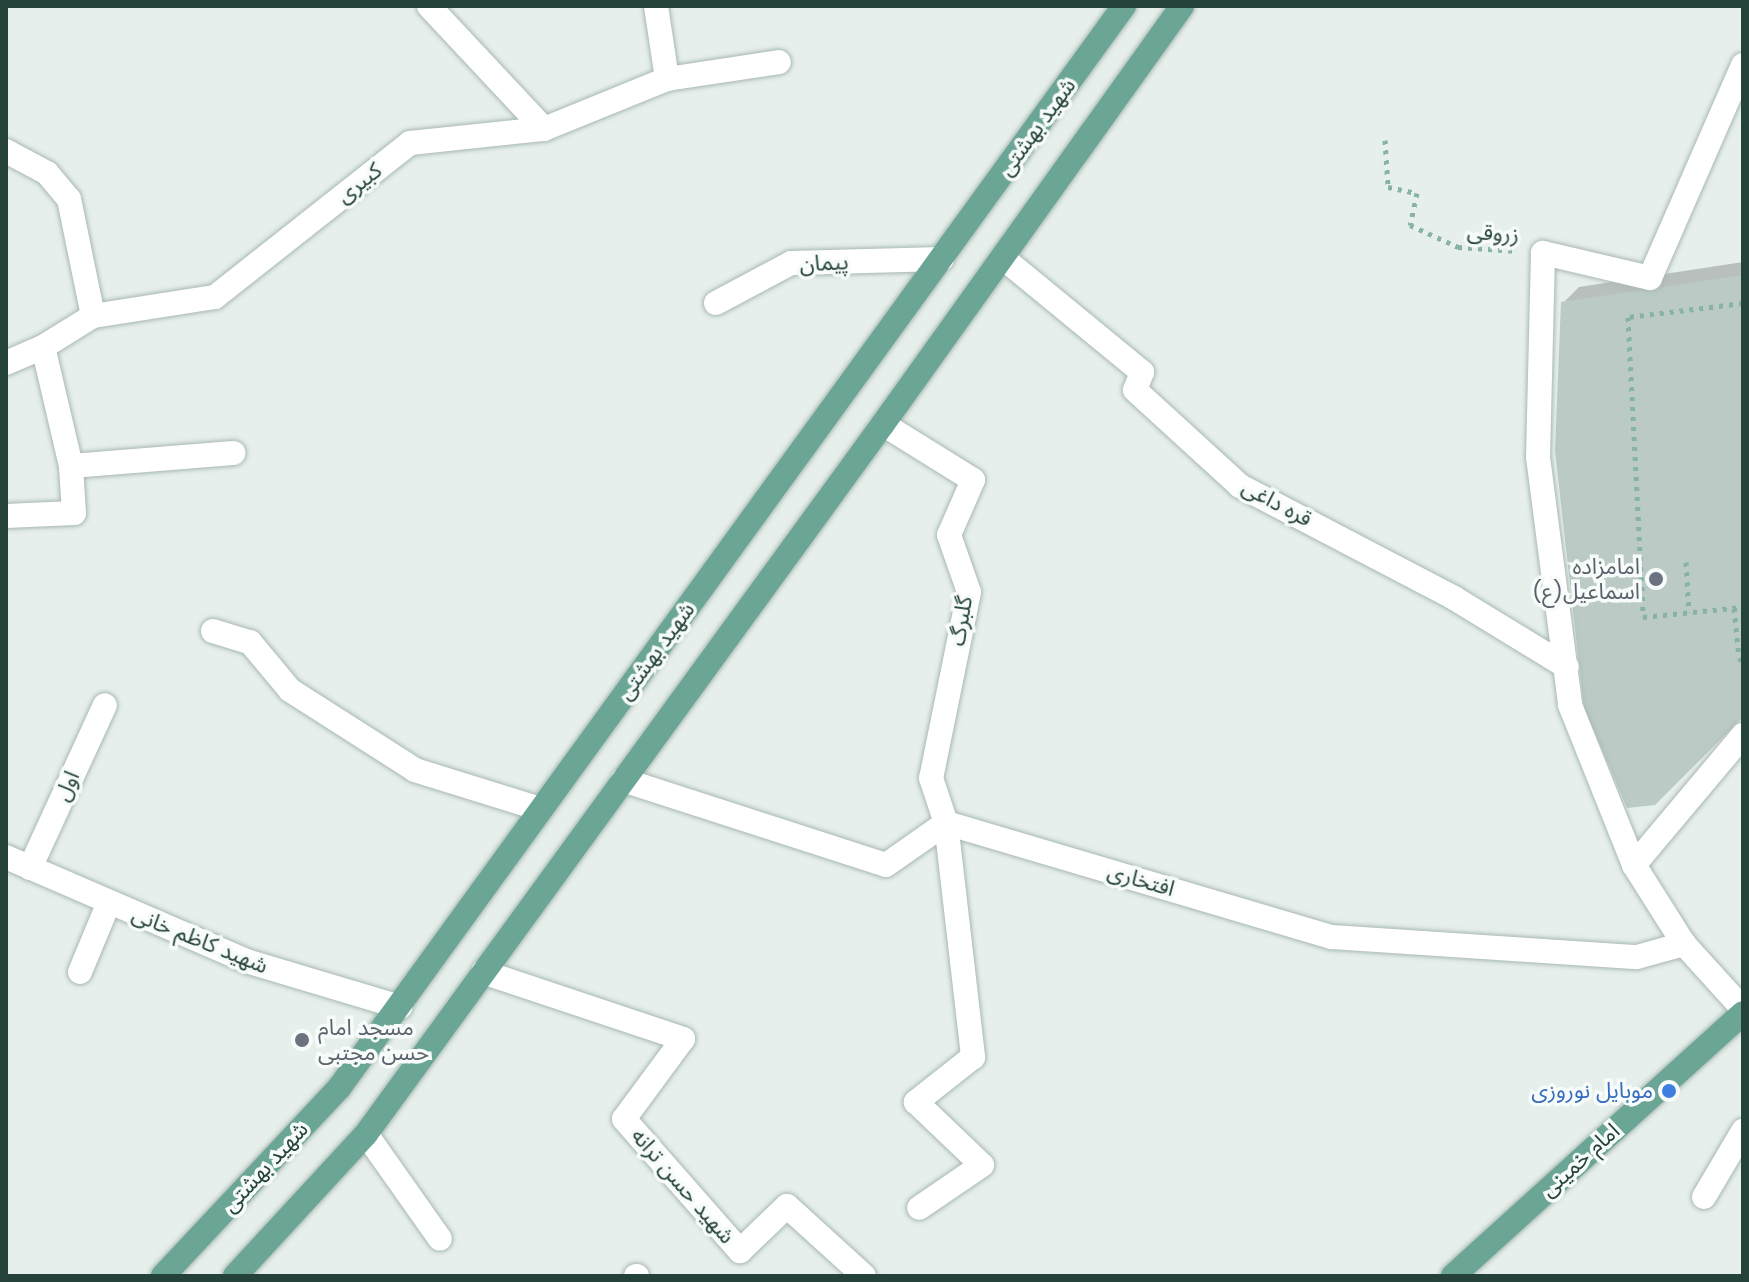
<!DOCTYPE html>
<meta charset="utf-8">
<style>
body{margin:0}
#map{position:relative;width:1749px;height:1282px;overflow:hidden;background:#e6efeb;font-family:Poppins,"Noto Sans Arabic",sans-serif}
div>[style]{position:absolute}
.shadow>*{inset:0;background:#0003}
.building>*{inset:0;background:#bbcac4}
.path>*{height:5px;margin-top:-2.5px;transform-origin:0;background:repeating-linear-gradient(90deg,#86b3a5 0 4px,transparent 0 10px)}
.roads{filter:drop-shadow(0 0 2px #a8b8b2) drop-shadow(0 0 2px #a8b8b2)}
.minor>*{height:24px;margin:-12px;padding:0 12px;transform-origin:12px;border-radius:12px;background:#fff}
.major>*{height:24px;margin:-12px;padding:0 12px;transform-origin:12px;border-radius:12px;background:#6aa596}
.dots>*{width:22px;height:22px;translate:-50% -50%;box-sizing:border-box;border:4px solid #f7fbf9;border-radius:50%}
span{translate:-50% -50%;white-space:nowrap;text-align:center;line-height:1.15;-webkit-text-stroke:7px #f7fbf9;paint-order:stroke}
.street-label{font-size:22px;color:#24423a}
.worship-label{font-size:22px;color:#5b616d}
.right{translate:-100% -50%;text-align:right}
.left{translate:0 -50%;text-align:left}
.shop-label{font-size:22px;color:#366cbe}
.frame{position:absolute;inset:0;border:8px solid #24423a;pointer-events:none}
</style>
<div id="map">
<div class="shadow">
<div style="clip-path:polygon(1743px 262px,1743px 715px,1563px 303px,1579px 287px)"></div>
</div>
<div class="building">
<div style="clip-path:polygon(1743px 275px,1743px 717px,1655px 805px,1627px 808px,1584px 707px,1555px 451px,1561px 302px)"></div>
</div>
<div class="path">
<div style="left:1385px;top:140px;width:47px;rotate:86.3deg"></div>
<div style="left:1388px;top:187px;width:30px;rotate:12deg"></div>
<div style="left:1417px;top:193px;width:33px;rotate:102deg"></div>
<div style="left:1410px;top:225px;width:53px;rotate:24.6deg"></div>
<div style="left:1458px;top:247px;width:60px;rotate:3.8deg"></div>
<div style="left:1743px;top:303px;width:116px;rotate:173.1deg"></div>
<div style="left:1628px;top:317px;width:300px;rotate:87.1deg"></div>
<div style="left:1643px;top:617px;width:100px;rotate:-5.7deg"></div>
<div style="left:1686px;top:562px;width:50px;rotate:86.6deg"></div>
<div style="left:1734px;top:608px;width:50px;rotate:84.3deg"></div>
<div style="left:1739px;top:658px;width:6px;rotate:51deg"></div>
</div>
<div class="roads">
<div class="minor">
<div style="left:429px;top:6px;width:168px;rotate:46.9deg"></div>
<div style="left:656px;top:6px;width:74px;rotate:81.4deg"></div>
<div style="left:1743px;top:65px;width:232px;rotate:113.6deg"></div>
<div style="left:1650px;top:278px;width:110px;rotate:-166.8deg"></div>
<div style="left:1543px;top:253px;width:204px;rotate:91.4deg"></div>
<div style="left:1538px;top:457px;width:250px;rotate:82.6deg"></div>
<div style="left:1570px;top:705px;width:172px;rotate:68.2deg"></div>
<div style="left:1634px;top:865px;width:93px;rotate:57.7deg"></div>
<div style="left:1684px;top:944px;width:88px;rotate:47.8deg"></div>
<div style="left:6px;top:151px;width:47px;rotate:28.2deg"></div>
<div style="left:47px;top:173px;width:34px;rotate:50deg"></div>
<div style="left:69px;top:199px;width:119px;rotate:78.4deg"></div>
<div style="left:1003px;top:258px;width:180px;rotate:39.4deg"></div>
<div style="left:1142px;top:372px;width:19px;rotate:111deg"></div>
<div style="left:1135px;top:390px;width:142px;rotate:42.4deg"></div>
<div style="left:1240px;top:486px;width:242px;rotate:27.6deg"></div>
<div style="left:1454px;top:598px;width:132px;rotate:31.4deg"></div>
<div style="left:716px;top:303px;width:85px;rotate:-28.1deg"></div>
<div style="left:791px;top:263px;width:151px;rotate:-1.5deg"></div>
<div style="left:6px;top:363px;width:40px;rotate:-23.4deg"></div>
<div style="left:43px;top:347px;width:59px;rotate:-31.8deg"></div>
<div style="left:93px;top:316px;width:123px;rotate:-8.9deg"></div>
<div style="left:215px;top:297px;width:248px;rotate:-38.3deg"></div>
<div style="left:410px;top:143px;width:135px;rotate:-6deg"></div>
<div style="left:544px;top:129px;width:133px;rotate:-22.1deg"></div>
<div style="left:667px;top:79px;width:113px;rotate:-8.6deg"></div>
<div style="left:883px;top:424px;width:106px;rotate:31.9deg"></div>
<div style="left:973px;top:480px;width:60px;rotate:113.6deg"></div>
<div style="left:949px;top:535px;width:60px;rotate:70.7deg"></div>
<div style="left:969px;top:592px;width:190px;rotate:101.5deg"></div>
<div style="left:931px;top:778px;width:47px;rotate:71.6deg"></div>
<div style="left:946px;top:823px;width:236px;rotate:83.4deg"></div>
<div style="left:973px;top:1057px;width:73px;rotate:141.7deg"></div>
<div style="left:916px;top:1102px;width:91px;rotate:43.7deg"></div>
<div style="left:982px;top:1165px;width:76px;rotate:145.7deg"></div>
<div style="left:71px;top:466px;width:163px;rotate:-4.6deg"></div>
<div style="left:6px;top:516px;width:68px;rotate:-2.5deg"></div>
<div style="left:74px;top:513px;width:47px;rotate:-93.7deg"></div>
<div style="left:71px;top:466px;width:122px;rotate:-103.2deg"></div>
<div style="left:213px;top:631px;width:39px;rotate:17deg"></div>
<div style="left:250px;top:642px;width:62px;rotate:50.2deg"></div>
<div style="left:290px;top:690px;width:148px;rotate:32.6deg"></div>
<div style="left:415px;top:770px;width:131px;rotate:17.3deg"></div>
<div style="left:623px;top:780px;width:276px;rotate:17.9deg"></div>
<div style="left:886px;top:865px;width:73px;rotate:-35deg"></div>
<div style="left:946px;top:823px;width:402px;rotate:16.5deg"></div>
<div style="left:1332px;top:937px;width:306px;rotate:3.8deg"></div>
<div style="left:1637px;top:957px;width:49px;rotate:-15.5deg"></div>
<div style="left:6px;top:857px;width:262px;rotate:23.4deg"></div>
<div style="left:246px;top:961px;width:161px;rotate:16.6deg"></div>
<div style="left:1634px;top:865px;width:170px;rotate:-50deg"></div>
<div style="left:30px;top:868px;width:179px;rotate:-65.3deg"></div>
<div style="left:80px;top:972px;width:76px;rotate:-67.5deg"></div>
<div style="left:483px;top:972px;width:211px;rotate:18.5deg"></div>
<div style="left:683px;top:1039px;width:99px;rotate:126.4deg"></div>
<div style="left:624px;top:1119px;width:176px;rotate:48.7deg"></div>
<div style="left:740px;top:1251px;width:65px;rotate:-43.8deg"></div>
<div style="left:787px;top:1206px;width:104px;rotate:42.3deg"></div>
<div style="left:366px;top:1134px;width:128px;rotate:54.8deg"></div>
<div style="left:1704px;top:1197px;width:77px;rotate:-59.4deg"></div>
<div style="left:636px;top:1276px;width:1px"></div>
</div>
<div class="major">
<div style="left:163px;top:1276px;width:258px;rotate:-46.9deg"></div>
<div style="left:339px;top:1088px;width:1337px;rotate:-54.04deg"></div>
<div style="left:235px;top:1276px;width:193px;rotate:-47.3deg"></div>
<div style="left:366px;top:1134px;width:878px;rotate:-53.94deg"></div>
<div style="left:883px;top:424px;width:514px;rotate:-54.42deg"></div>
<div style="left:1453px;top:1276px;width:391px;rotate:-42.2deg"></div>
</div>
</div>
<div class="dots">
<div style="left:1656px;top:579px;background:#6b7280"></div>
<div style="left:302px;top:1040px;background:#6b7280"></div>
<div style="left:1669px;top:1091px;background:#3f7fe0"></div>
</div>
<div class="street-label">
<span style="left:1037px;top:127px;rotate:-54deg">شهید بهشتی</span>
<span style="left:359px;top:183px;rotate:-38deg">کبیری</span>
<span style="left:1493px;top:233px;rotate:4deg">زروقی</span>
<span style="left:824px;top:263px;rotate:-3deg">پیمان</span>
<span style="left:1277px;top:503px;rotate:28deg">قره داغی</span>
<span style="left:961px;top:621px;rotate:-81deg">گلبرگ</span>
<span style="left:656px;top:651px;rotate:-54deg">شهید بهشتی</span>
<span style="left:67px;top:786px;rotate:-66deg">اول</span>
<span style="left:1141px;top:880px;rotate:16deg">افتخاری</span>
<span style="left:200px;top:940px;rotate:22deg">شهید کاظم خانی</span>
<span style="left:1580px;top:1160px;rotate:-42deg">امام خمینی</span>
<span style="left:265px;top:1167px;rotate:-47deg">شهید بهشتی</span>
<span style="left:683px;top:1186px;rotate:49deg">شهید حسن ترانه</span>
</div>
<div class="worship-label">
<span class="right" style="left:1640px;top:579px">امامزاده<br>اسماعیل(ع)</span>
<span class="left" style="left:318px;top:1040px">مسجد امام<br>حسن مجتبی</span>
</div>
<div class="shop-label">
<span class="right" style="left:1653px;top:1091px">موبایل نوروزی</span>
</div>
<div class="frame"></div>
</div>
